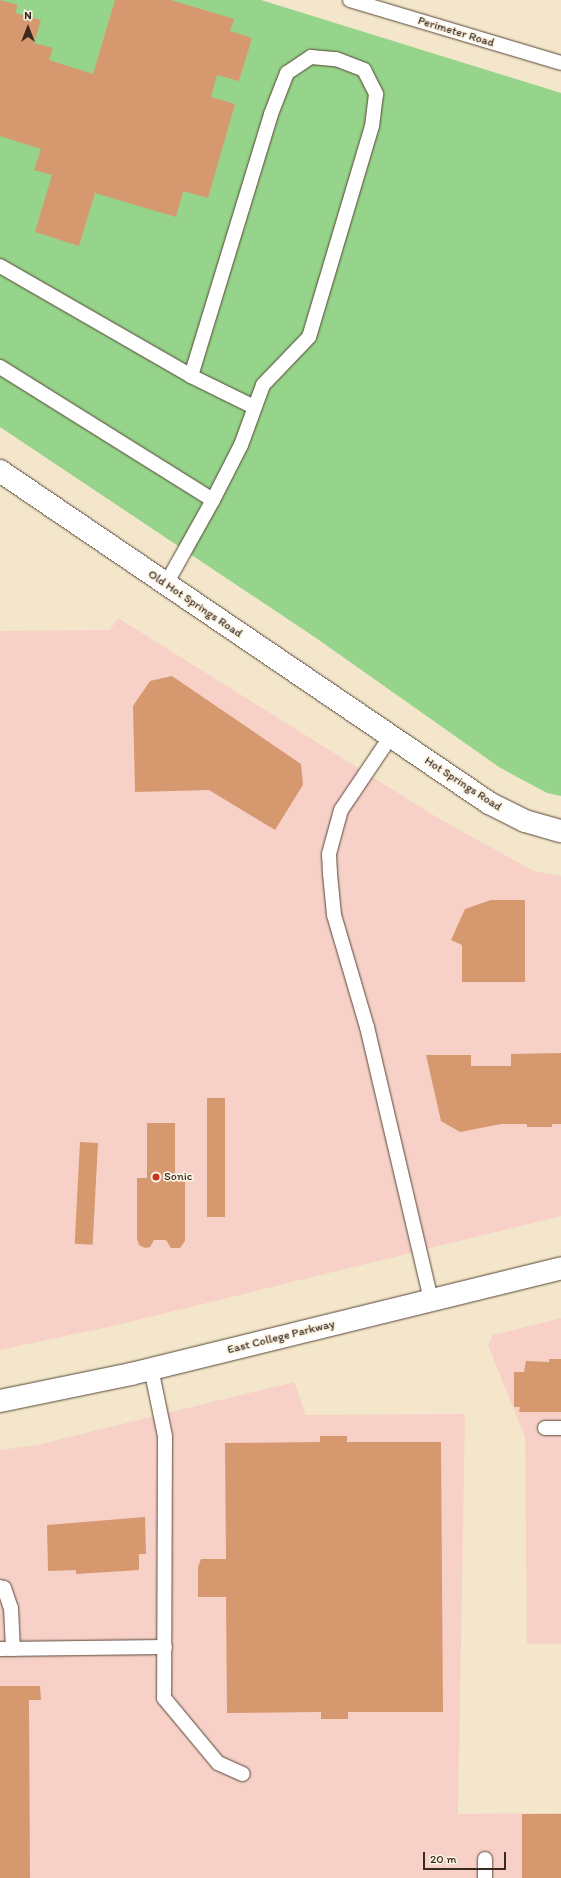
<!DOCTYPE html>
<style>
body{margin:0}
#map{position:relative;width:561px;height:1878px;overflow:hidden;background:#f3e6ca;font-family:Itim,sans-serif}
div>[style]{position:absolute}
.built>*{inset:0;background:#f7d1c7}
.green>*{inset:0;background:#95d48a}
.building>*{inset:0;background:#d6986f;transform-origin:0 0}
.roads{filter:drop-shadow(0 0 1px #574638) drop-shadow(0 0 1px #574638)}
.service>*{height:14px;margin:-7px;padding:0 7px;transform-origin:7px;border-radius:7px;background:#fff}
.minor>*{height:22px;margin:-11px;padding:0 11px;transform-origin:11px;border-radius:11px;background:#fff}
.secondary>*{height:22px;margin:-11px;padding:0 11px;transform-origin:11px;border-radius:11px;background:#fff}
.dots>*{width:11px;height:11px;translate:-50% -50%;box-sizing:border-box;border:2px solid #fcf5e5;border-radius:50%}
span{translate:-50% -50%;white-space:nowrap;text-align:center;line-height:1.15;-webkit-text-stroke:3.5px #fcf5e5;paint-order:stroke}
.street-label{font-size:12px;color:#3b2a1e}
.poi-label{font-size:12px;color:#3b2a1e}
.left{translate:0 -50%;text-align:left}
.north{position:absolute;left:8px;top:8px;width:40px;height:40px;-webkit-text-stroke:3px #fcf5e5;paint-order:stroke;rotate:0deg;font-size:11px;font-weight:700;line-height:16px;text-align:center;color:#3b2a1e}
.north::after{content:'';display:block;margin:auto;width:14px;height:18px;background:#3b2a1e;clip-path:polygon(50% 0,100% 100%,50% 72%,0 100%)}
.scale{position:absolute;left:423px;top:1852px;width:83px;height:18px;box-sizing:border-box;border:2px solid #3b2a1e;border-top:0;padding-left:5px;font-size:12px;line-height:14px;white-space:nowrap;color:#3b2a1e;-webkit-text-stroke:3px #fcf5e5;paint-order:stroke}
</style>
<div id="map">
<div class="built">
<div style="clip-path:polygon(118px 618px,438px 818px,534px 871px,561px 876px,561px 1216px,117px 1325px,0 1350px,0 631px,110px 630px)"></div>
<div style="clip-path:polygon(561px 1318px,561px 1644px,527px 1644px,525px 1437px,488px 1345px,493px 1335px)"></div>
<div style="clip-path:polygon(294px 1382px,306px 1415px,465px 1414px,458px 1814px,561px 1813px,561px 1878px,0 1878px,0 1450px,37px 1445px)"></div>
</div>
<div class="green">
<div style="clip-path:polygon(0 0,261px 0,561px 93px,561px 796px,547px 793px,499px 767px,316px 638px,0 427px)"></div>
</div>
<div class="building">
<div style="clip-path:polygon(0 0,18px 5px,15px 13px,41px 20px,34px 43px,53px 48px,49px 60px,93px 74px,115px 0,171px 0,234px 19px,230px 31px,252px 38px,239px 81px,217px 75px,211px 97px,235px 104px,208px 198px,183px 191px,195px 148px,176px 217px,95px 193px,79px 246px,35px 232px,52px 175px,34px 170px,41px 149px,0 136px)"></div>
<div style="clip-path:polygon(172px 676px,301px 764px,303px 785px,275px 830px,209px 790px,135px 792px,133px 706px,150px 681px)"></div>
<div style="clip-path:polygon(491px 900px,525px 900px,525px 982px,462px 982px,462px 945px,451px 940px,465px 909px)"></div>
<div style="clip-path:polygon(561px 1053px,561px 1124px,552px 1124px,552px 1127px,527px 1127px,527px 1124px,501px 1124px,460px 1132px,441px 1121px,426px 1055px,471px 1055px,471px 1066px,511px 1066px,511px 1054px)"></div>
<div style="left:225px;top:1098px;width:119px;height:18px;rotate:90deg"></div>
<div style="clip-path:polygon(147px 1123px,175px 1123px,175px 1177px,185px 1177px,185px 1241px,180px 1248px,171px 1248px,166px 1240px,154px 1240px,150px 1247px,145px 1248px,139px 1245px,137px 1239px,137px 1178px,147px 1178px)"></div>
<div style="left:80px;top:1142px;width:18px;height:102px;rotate:3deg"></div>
<div style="clip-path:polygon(549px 1359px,561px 1359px,561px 1412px,519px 1412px,520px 1407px,514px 1407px,514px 1372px,524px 1372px,526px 1361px,549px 1362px)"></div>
<div style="clip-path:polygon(320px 1436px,347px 1436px,347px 1442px,441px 1442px,443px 1712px,348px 1712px,348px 1719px,321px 1719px,321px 1712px,227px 1713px,226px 1597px,198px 1597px,198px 1567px,201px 1559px,226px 1559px,225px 1443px,320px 1442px)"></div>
<div style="clip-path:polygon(145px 1517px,146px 1554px,139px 1554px,139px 1570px,76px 1574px,76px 1570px,48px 1571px,47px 1525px)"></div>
<div style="clip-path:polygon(0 1686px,40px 1686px,41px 1700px,29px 1700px,30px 1878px,0 1878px)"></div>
<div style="left:522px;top:1814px;width:39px;height:64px"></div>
</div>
<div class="roads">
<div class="service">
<div style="left:350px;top:0;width:220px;rotate:16.6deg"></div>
<div style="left:0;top:266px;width:220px;rotate:29.9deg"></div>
<div style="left:191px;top:376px;width:70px;rotate:26.2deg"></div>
<div style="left:0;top:367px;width:251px;rotate:32deg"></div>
<div style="left:213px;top:500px;width:96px;rotate:119.2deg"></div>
<div style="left:191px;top:376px;width:274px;rotate:-73deg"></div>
<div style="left:271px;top:114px;width:44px;rotate:-68.7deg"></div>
<div style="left:287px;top:73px;width:29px;rotate:-34deg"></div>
<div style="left:311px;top:57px;width:25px;rotate:5deg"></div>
<div style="left:336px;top:59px;width:30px;rotate:21deg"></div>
<div style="left:364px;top:70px;width:27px;rotate:63deg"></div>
<div style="left:376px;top:94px;width:32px;rotate:97deg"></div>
<div style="left:372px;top:126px;width:220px;rotate:106.6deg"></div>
<div style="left:309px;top:337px;width:66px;rotate:133.8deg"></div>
<div style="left:263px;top:385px;width:64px;rotate:110.1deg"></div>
<div style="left:241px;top:445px;width:62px;rotate:117deg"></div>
<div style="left:391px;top:736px;width:89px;rotate:124deg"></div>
<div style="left:341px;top:810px;width:46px;rotate:105.3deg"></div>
<div style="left:329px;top:854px;width:20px;rotate:87deg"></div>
<div style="left:330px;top:874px;width:41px;rotate:84.4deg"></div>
<div style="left:334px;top:915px;width:117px;rotate:73.6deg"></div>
<div style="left:367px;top:1027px;width:280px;rotate:76.8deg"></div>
<div style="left:151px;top:1368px;width:69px;rotate:78.4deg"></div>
<div style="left:165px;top:1436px;width:262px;rotate:90.2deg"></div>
<div style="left:164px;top:1698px;width:85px;rotate:50.3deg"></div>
<div style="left:218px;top:1763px;width:27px;rotate:24deg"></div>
<div style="left:545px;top:1428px;width:16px"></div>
<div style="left:0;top:1587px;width:4px;rotate:14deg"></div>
<div style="left:4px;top:1588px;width:21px;rotate:71deg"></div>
<div style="left:11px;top:1608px;width:41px;rotate:87.2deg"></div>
<div style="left:0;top:1649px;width:165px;rotate:-0.7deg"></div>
<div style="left:485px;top:1859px;width:19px;rotate:90deg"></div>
</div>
<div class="minor">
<div style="left:0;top:471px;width:591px;rotate:34.17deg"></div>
<div style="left:489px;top:803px;width:40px;rotate:26.6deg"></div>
<div style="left:525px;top:821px;width:37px;rotate:16deg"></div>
</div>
<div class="secondary">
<div style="left:0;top:1401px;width:134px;rotate:-11.6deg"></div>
<div style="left:131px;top:1374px;width:443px;rotate:-13.8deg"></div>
</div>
</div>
<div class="dots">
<div style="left:156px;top:1177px;background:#c8321e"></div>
</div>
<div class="street-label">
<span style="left:456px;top:32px;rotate:17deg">Perimeter Road</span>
<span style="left:195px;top:604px;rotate:34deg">Old Hot Springs Road</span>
<span style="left:463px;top:784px;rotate:33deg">Hot Springs Road</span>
<span style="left:281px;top:1337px;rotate:-14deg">East College Parkway</span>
</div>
<div class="poi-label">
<span class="left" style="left:164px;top:1177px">Sonic</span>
</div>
<div class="north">N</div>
<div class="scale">20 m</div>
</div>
